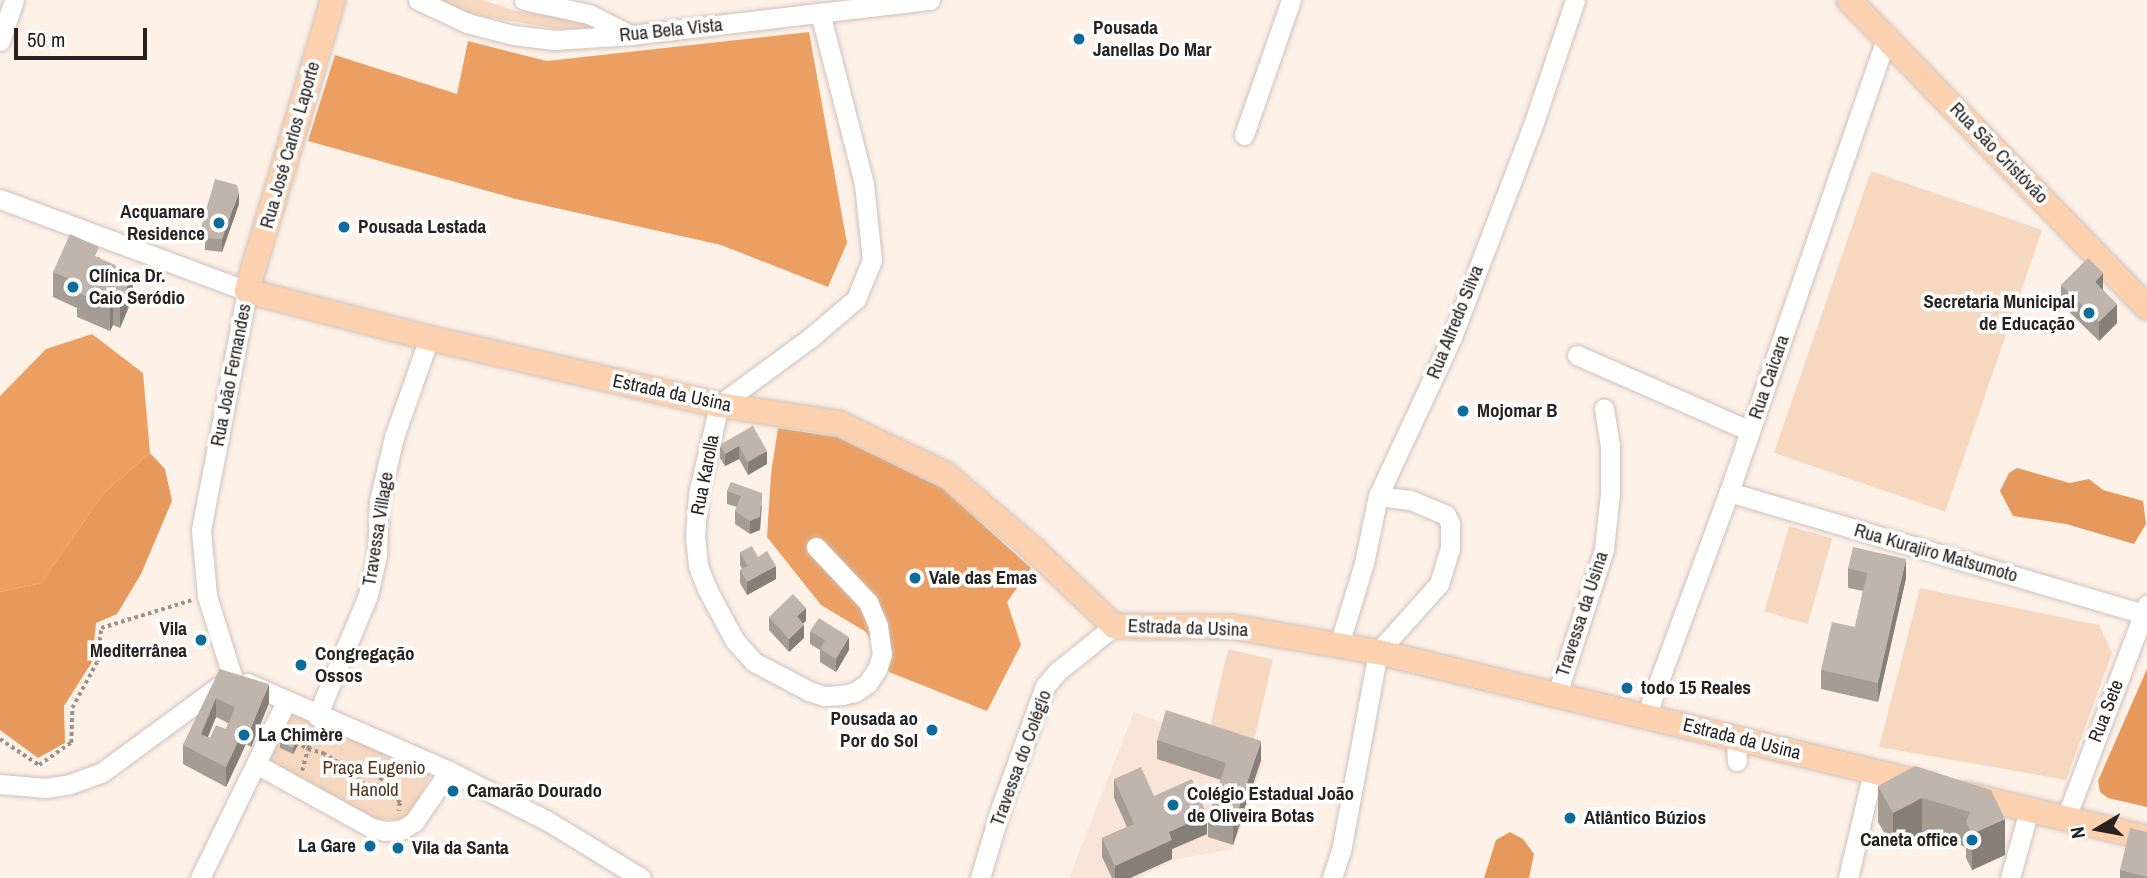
<!DOCTYPE html>
<meta charset="utf-8">
<style>
body{margin:0}
#map{position:relative;width:2147px;height:878px;overflow:hidden;background:#fef1e8;font-family:"Archivo Narrow",sans-serif}
div>[style]{position:absolute}
.built>*{inset:0;background:#f8e5d7}
.green>*{inset:0;background:#f6d7c0;transform-origin:0 0}
.forest>*{inset:0;background:#eb9f62}
.water>*{inset:0;background:#e5995d}
.path>*{height:3.5px;margin-top:-1.75px;transform-origin:0;background:repeating-linear-gradient(90deg,#9c928c 0 3.5px,transparent 0 7px)}
.roads{filter:drop-shadow(0 0 2px #cec2ba) drop-shadow(0 0 2px #cec2ba)}
.minor>*{height:19px;margin:-9.5px;padding:0 9.5px;transform-origin:9.5px;border-radius:9.5px;background:#fff}
.major>*{height:24px;margin:-12px;padding:0 12px;transform-origin:12px;border-radius:12px;background:#fbd1af}
.wall>*{inset:0;background:#a59c94}
.shaded-wall>*{inset:0;background:#867f78}
.building>*{inset:0;background:#c0b5ac;transform-origin:0 0}
.dots>*{width:19px;height:19px;translate:-50% -50%;box-sizing:border-box;border:4px solid #fff;border-radius:50%}
span{translate:-50% -50%;white-space:nowrap;text-align:center;line-height:1.15;-webkit-text-stroke:7px #fff;paint-order:stroke}
.poi-label{font-size:19px;color:#27221f;font-weight:700}
.left{translate:0 -50%;text-align:left}
.right{translate:-100% -50%;text-align:right}
.street-label{font-size:19px;color:#27221f}
.park-label{font-size:19px;color:#55351c}
.north{position:absolute;left:2063px;top:794px;width:70px;height:70px;-webkit-text-stroke:5px #fff;paint-order:stroke;rotate:260deg;font-size:19px;font-weight:700;line-height:28px;text-align:center;color:#27221f}
.north::after{content:'';display:block;margin:auto;width:24px;height:32px;background:#27221f;clip-path:polygon(50% 0,100% 100%,50% 72%,0 100%)}
.scale{position:absolute;left:14px;top:28px;width:133px;height:32px;box-sizing:border-box;border:4px solid #27221f;border-top:0;padding-left:9px;font-size:21px;line-height:24px;white-space:nowrap;color:#27221f;-webkit-text-stroke:5px #fff;paint-order:stroke}
</style>
<div id="map">
<div class="built">
<div style="clip-path:polygon(1134px 712px,1264px 761px,1233px 849px,1179px 859px,1137px 878px,1069px 878px)"></div>
</div>
<div class="green">
<div style="clip-path:polygon(441px 0,483px 0,516px 11px,589px 21px,607px 30px,557px 29px,470px 14px)"></div>
<div style="left:1871px;top:171px;width:181px;height:298px;rotate:19deg"></div>
<div style="left:1789px;top:526px;width:45px;height:89px;rotate:16deg"></div>
<div style="clip-path:polygon(1920px 588px,2099px 625px,2112px 653px,2066px 780px,1879px 747px)"></div>
<div style="left:1228px;top:649px;width:46px;height:83px;rotate:13deg"></div>
<div style="clip-path:polygon(291px 706px,433px 770px,411px 814px,398px 820px,377px 819px,263px 762px)"></div>
</div>
<div class="forest">
<div style="clip-path:polygon(809px 32px,847px 243px,828px 287px,721px 245px,516px 199px,308px 141px,335px 55px,457px 94px,468px 41px,547px 61px)"></div>
<div style="clip-path:polygon(92px 334px,143px 373px,150px 453px,104px 493px,41px 583px,0 592px,0 396px,46px 349px)"></div>
<div style="clip-path:polygon(778px 428px,837px 437px,942px 488px,1031px 568px,1007px 602px,1021px 645px,987px 711px,889px 672px,866px 632px,821px 605px,767px 537px,771px 474px)"></div>
</div>
<div class="water">
<div style="clip-path:polygon(150px 453px,165px 469px,172px 501px,141px 574px,117px 614px,96px 623px,92px 662px,64px 706px,65px 743px,38px 758px,0 730px,0 592px,41px 583px,104px 493px)"></div>
<div style="clip-path:polygon(2017px 468px,2070px 483px,2089px 479px,2103px 490px,2143px 501px,2146px 524px,2134px 544px,2066px 524px,2013px 516px,2000px 491px,2009px 473px)"></div>
<div style="clip-path:polygon(2147px 669px,2147px 807px,2108px 798px,2100px 792px,2098px 781px)"></div>
<div style="clip-path:polygon(1510px 832px,1523px 839px,1534px 854px,1529px 878px,1484px 878px,1496px 840px)"></div>
</div>
<div class="path">
<div style="left:0;top:739px;width:47px;rotate:33.7deg"></div>
<div style="left:39px;top:765px;width:39px;rotate:-35deg"></div>
<div style="left:71px;top:743px;width:35px;rotate:-88deg"></div>
<div style="left:72px;top:708px;width:52px;rotate:-61.5deg"></div>
<div style="left:97px;top:662px;width:34px;rotate:-83deg"></div>
<div style="left:101px;top:628px;width:95px;rotate:-17.1deg"></div>
<div style="left:296px;top:742px;width:14px;rotate:30deg"></div>
<div style="left:308px;top:749px;width:18px;rotate:-68deg"></div>
<div style="left:302px;top:771px;width:23px;rotate:-75deg"></div>
<div style="left:308px;top:749px;width:16px;rotate:15deg"></div>
<div style="left:323px;top:753px;width:42px;rotate:31.4deg"></div>
<div style="left:359px;top:775px;width:8px;rotate:76deg"></div>
<div style="left:361px;top:783px;width:31px;rotate:7deg"></div>
<div style="left:392px;top:787px;width:18px;rotate:63deg"></div>
<div style="left:400px;top:803px;width:8px;rotate:97deg"></div>
<div style="left:377px;top:787px;width:25px;rotate:-64deg"></div>
</div>
<div class="roads">
<div class="minor">
<div style="left:418px;top:0;width:54px;rotate:25.1deg"></div>
<div style="left:467px;top:23px;width:48px;rotate:14.6deg"></div>
<div style="left:513px;top:35px;width:42px;rotate:6.8deg"></div>
<div style="left:555px;top:40px;width:76px;rotate:-3.8deg"></div>
<div style="left:631px;top:35px;width:301px;rotate:-6.7deg"></div>
<div style="left:524px;top:0;width:66px;rotate:12.2deg"></div>
<div style="left:589px;top:14px;width:44px;rotate:27.1deg"></div>
<div style="left:0;top:41px;width:43px;rotate:-71.1deg"></div>
<div style="left:1244px;top:135px;width:143px;rotate:-70.8deg"></div>
<div style="left:0;top:199px;width:264px;rotate:20.4deg"></div>
<div style="left:247px;top:291px;width:243px;rotate:100.9deg"></div>
<div style="left:201px;top:530px;width:66px;rotate:84.8deg"></div>
<div style="left:207px;top:596px;width:84px;rotate:72.6deg"></div>
<div style="left:1577px;top:355px;width:189px;rotate:23.7deg"></div>
<div style="left:1729px;top:492px;width:432px;rotate:16.4deg"></div>
<div style="left:816px;top:547px;width:76px;rotate:46.6deg"></div>
<div style="left:868px;top:602px;width:26px;rotate:67deg"></div>
<div style="left:878px;top:626px;width:28px;rotate:82deg"></div>
<div style="left:882px;top:654px;width:16px;rotate:108deg"></div>
<div style="left:877px;top:669px;width:17px;rotate:123deg"></div>
<div style="left:868px;top:683px;width:16px;rotate:145deg"></div>
<div style="left:855px;top:692px;width:13px;rotate:167deg"></div>
<div style="left:842px;top:695px;width:18px;rotate:177deg"></div>
<div style="left:824px;top:696px;width:16px;rotate:-162deg"></div>
<div style="left:809px;top:691px;width:62px;rotate:-152.2deg"></div>
<div style="left:754px;top:662px;width:28px;rotate:-132deg"></div>
<div style="left:735px;top:641px;width:59px;rotate:-118.3deg"></div>
<div style="left:707px;top:589px;width:26px;rotate:-111deg"></div>
<div style="left:698px;top:565px;width:29px;rotate:-96deg"></div>
<div style="left:695px;top:536px;width:42px;rotate:-85.9deg"></div>
<div style="left:698px;top:494px;width:91px;rotate:-76.7deg"></div>
<div style="left:719px;top:405px;width:112px;rotate:-36.3deg"></div>
<div style="left:809px;top:339px;width:62px;rotate:-40.4deg"></div>
<div style="left:856px;top:299px;width:42px;rotate:-67.7deg"></div>
<div style="left:872px;top:260px;width:76px;rotate:-96deg"></div>
<div style="left:864px;top:184px;width:177px;rotate:-104.4deg"></div>
<div style="left:1339px;top:645px;width:86px;rotate:-73deg"></div>
<div style="left:1364px;top:563px;width:68px;rotate:-78.2deg"></div>
<div style="left:1378px;top:496px;width:175px;rotate:-65deg"></div>
<div style="left:1452px;top:337px;width:224px;rotate:-69.1deg"></div>
<div style="left:1532px;top:128px;width:135px;rotate:-71.4deg"></div>
<div style="left:247px;top:683px;width:220px;rotate:23.5deg"></div>
<div style="left:449px;top:771px;width:109px;rotate:26.8deg"></div>
<div style="left:546px;top:820px;width:111px;rotate:31.4deg"></div>
<div style="left:1557px;top:694px;width:152px;rotate:-72deg"></div>
<div style="left:1604px;top:549px;width:56px;rotate:-83.9deg"></div>
<div style="left:1610px;top:493px;width:47px;rotate:-90deg"></div>
<div style="left:1610px;top:446px;width:38px;rotate:-99deg"></div>
<div style="left:317px;top:716px;width:131px;rotate:-67.1deg"></div>
<div style="left:368px;top:595px;width:41px;rotate:-77.3deg"></div>
<div style="left:377px;top:555px;width:54px;rotate:-87.9deg"></div>
<div style="left:379px;top:501px;width:66px;rotate:-76.8deg"></div>
<div style="left:394px;top:437px;width:105px;rotate:-70.5deg"></div>
<div style="left:1646px;top:716px;width:239px;rotate:-69.7deg"></div>
<div style="left:1729px;top:492px;width:482px;rotate:-70.9deg"></div>
<div style="left:1736px;top:737px;width:24px;rotate:88deg"></div>
<div style="left:256px;top:764px;width:132px;rotate:28.9deg"></div>
<div style="left:372px;top:828px;width:13px;rotate:13deg"></div>
<div style="left:385px;top:831px;width:16px;rotate:-4deg"></div>
<div style="left:401px;top:830px;width:15px;rotate:-32deg"></div>
<div style="left:414px;top:822px;width:62px;rotate:-55.5deg"></div>
<div style="left:0;top:784px;width:46px;rotate:5deg"></div>
<div style="left:46px;top:788px;width:24px;rotate:-9deg"></div>
<div style="left:70px;top:784px;width:33px;rotate:-20deg"></div>
<div style="left:101px;top:773px;width:159px;rotate:-36.3deg"></div>
<div style="left:2066px;top:818px;width:228px;rotate:-69.2deg"></div>
<div style="left:200px;top:878px;width:196px;rotate:-64deg"></div>
<div style="left:980px;top:878px;width:74px;rotate:-73.5deg"></div>
<div style="left:1001px;top:807px;width:129px;rotate:-70deg"></div>
<div style="left:1045px;top:686px;width:18px;rotate:-49deg"></div>
<div style="left:1057px;top:672px;width:73px;rotate:-38.9deg"></div>
<div style="left:1332px;top:878px;width:28px;rotate:-72deg"></div>
<div style="left:1341px;top:851px;width:202px;rotate:-79.5deg"></div>
<div style="left:1378px;top:652px;width:91px;rotate:-48.1deg"></div>
<div style="left:1439px;top:584px;width:37px;rotate:-73deg"></div>
<div style="left:1450px;top:549px;width:25px;rotate:-90deg"></div>
<div style="left:1450px;top:524px;width:10px;rotate:-114deg"></div>
<div style="left:1446px;top:515px;width:39px;rotate:-157deg"></div>
<div style="left:1410px;top:500px;width:32px;rotate:-173deg"></div>
<div style="left:1848px;top:878px;width:110px;rotate:-76.8deg"></div>
<div style="left:2010px;top:878px;width:71px;rotate:-74.4deg"></div>
</div>
<div class="major">
<div style="left:333px;top:0;width:303px;rotate:106.5deg"></div>
<div style="left:247px;top:291px;width:188px;rotate:14.5deg"></div>
<div style="left:429px;top:338px;width:298px;rotate:13deg"></div>
<div style="left:719px;top:405px;width:121px;rotate:8.5deg"></div>
<div style="left:839px;top:423px;width:118px;rotate:25.7deg"></div>
<div style="left:945px;top:474px;width:116px;rotate:40.4deg"></div>
<div style="left:1033px;top:549px;width:112px;rotate:43.5deg"></div>
<div style="left:1114px;top:626px;width:119px;rotate:0.5deg"></div>
<div style="left:1233px;top:627px;width:147px;rotate:9.8deg"></div>
<div style="left:1378px;top:652px;width:567px;rotate:13.57deg"></div>
<div style="left:1849px;top:0;width:428px;rotate:45.9deg"></div>
<div style="left:1964px;top:794px;width:188px;rotate:13.5deg"></div>
</div>
</div>
<div class="wall">
<div style="clip-path:polygon(239px 204px,222px 252px,205px 250px,205px 242px,201px 241px,201px 228px)"></div>
<div style="clip-path:polygon(99px 257px,133px 297px,120px 328px,113px 325px,110px 331px,77px 317px,77px 308px,53px 297px,53px 272px)"></div>
<div style="clip-path:polygon(2061px 285px,2103px 289px,2117px 323px,2099px 341px,2061px 304px)"></div>
<div style="clip-path:polygon(753px 426px,767px 464px,748px 475px,739px 459px,725px 466px,720px 458px,720px 445px)"></div>
<div style="clip-path:polygon(731px 482px,762px 506px,760px 530px,750px 534px,735px 524px,735px 511px,737px 507px,727px 504px,727px 491px)"></div>
<div style="clip-path:polygon(740px 552px,758px 557px,776px 579px,747px 595px,740px 583px,740px 570px,742px 569px,740px 565px)"></div>
<div style="clip-path:polygon(1848px 568px,1906px 578px,1878px 702px,1821px 689px,1821px 670px,1855px 627px,1863px 591px,1848px 588px)"></div>
<div style="clip-path:polygon(769px 617px,806px 621px,803px 623px,804px 638px,789px 652px,769px 630px)"></div>
<div style="clip-path:polygon(810px 631px,849px 650px,836px 672px,820px 662px,820px 650px,810px 644px)"></div>
<div style="clip-path:polygon(evenodd,220px 669px,269px 703px,251px 747px,246px 744px,226px 787px,183px 764px,183px 745px,220px 669px,216px 717px,228px 723px,226px 729px,210px 738px,208px 737px,216px 717px)"></div>
<div style="clip-path:polygon(1157px 740px,1261px 760px,1233px 845px,1208px 837px,1208px 818px,1221px 780px,1157px 759px)"></div>
<div style="clip-path:polygon(280px 742px,298px 745px,293px 754px,280px 748px)"></div>
<div style="clip-path:polygon(1114px 779px,1154px 796px,1207px 834px,1172px 849px,1172px 859px,1130px 878px,1112px 878px,1102px 857px,1102px 838px,1127px 827px,1114px 798px)"></div>
<div style="clip-path:polygon(1878px 786px,1991px 790px,2005px 855px,1972px 870px,1966px 858px,1966px 847px,1922px 833px,1893px 848px,1878px 822px)"></div>
<div style="clip-path:polygon(2147px 832px,2147px 878px,2120px 878px,2120px 870px)"></div>
</div>
<div class="shaded-wall">
<div style="clip-path:polygon(239px 192px,239px 204px,222px 252px,222px 239px)"></div>
<div style="clip-path:polygon(133px 273px,133px 297px,120px 328px,120px 303px)"></div>
<div style="clip-path:polygon(2103px 273px,2103px 293px,2095px 282px)"></div>
<div style="clip-path:polygon(113px 300px,113px 325px,110px 331px,110px 307px)"></div>
<div style="clip-path:polygon(2117px 304px,2117px 323px,2099px 341px,2099px 322px)"></div>
<div style="clip-path:polygon(739px 446px,739px 459px,725px 466px,725px 454px)"></div>
<div style="clip-path:polygon(767px 451px,767px 464px,748px 475px,748px 462px)"></div>
<div style="clip-path:polygon(762px 493px,760px 530px,750px 534px,750px 521px)"></div>
<div style="clip-path:polygon(1906px 559px,1906px 578px,1878px 702px,1878px 683px)"></div>
<div style="clip-path:polygon(776px 566px,776px 579px,747px 595px,747px 582px)"></div>
<div style="clip-path:polygon(806px 608px,806px 621px,797px 629px,797px 616px)"></div>
<div style="clip-path:polygon(804px 625px,804px 638px,789px 652px,789px 639px)"></div>
<div style="clip-path:polygon(849px 637px,849px 650px,836px 672px,836px 659px)"></div>
<div style="clip-path:polygon(269px 684px,269px 703px,251px 747px,251px 728px)"></div>
<div style="clip-path:polygon(216px 698px,216px 717px,201px 753px,201px 734px)"></div>
<div style="clip-path:polygon(246px 725px,246px 744px,226px 787px,226px 767px)"></div>
<div style="clip-path:polygon(298px 738px,298px 745px,293px 754px,293px 748px)"></div>
<div style="clip-path:polygon(1261px 741px,1261px 760px,1233px 845px,1233px 826px)"></div>
<div style="clip-path:polygon(1922px 798px,1922px 833px,1893px 848px,1893px 813px)"></div>
<div style="clip-path:polygon(1207px 815px,1207px 834px,1172px 849px,1172px 859px,1130px 878px,1115px 878px,1115px 866px,1169px 832px)"></div>
<div style="clip-path:polygon(2005px 819px,2005px 855px,1972px 870px,1972px 834px)"></div>
</div>
<div class="building">
<div style="clip-path:polygon(215px 179px,237px 185px,239px 192px,222px 239px,205px 238px,207px 230px,201px 228px)"></div>
<div style="clip-path:polygon(70px 234px,99px 247px,95px 256px,133px 273px,120px 303px,113px 300px,110px 307px,77px 292px,81px 284px,53px 272px)"></div>
<div style="clip-path:polygon(2088px 258px,2103px 273px,2095px 282px,2117px 304px,2099px 322px,2061px 285px)"></div>
<div style="clip-path:polygon(753px 426px,767px 451px,748px 462px,739px 446px,725px 454px,720px 445px)"></div>
<div style="clip-path:polygon(731px 482px,762px 493px,760px 517px,750px 521px,735px 511px,741px 496px,727px 491px)"></div>
<div style="clip-path:polygon(752px 546px,758px 557px,767px 551px,776px 566px,747px 582px,740px 570px,748px 566px,740px 552px)"></div>
<div style="clip-path:polygon(1853px 547px,1906px 559px,1878px 683px,1821px 670px,1832px 622px,1855px 627px,1867px 573px,1848px 568px)"></div>
<div style="clip-path:polygon(793px 594px,806px 608px,797px 616px,804px 625px,789px 639px,769px 617px)"></div>
<div style="clip-path:polygon(819px 618px,849px 637px,836px 659px,820px 649px,825px 640px,810px 631px)"></div>
<div style="clip-path:polygon(evenodd,220px 669px,269px 684px,251px 728px,246px 725px,226px 767px,183px 745px,220px 669px,216px 698px,235px 707px,226px 729px,216px 725px,210px 738px,201px 734px,216px 698px)"></div>
<div style="clip-path:polygon(1166px 710px,1261px 741px,1233px 826px,1208px 818px,1226px 763px,1157px 740px)"></div>
<div style="left:285px;top:732px;width:14px;height:11px;rotate:25deg"></div>
<div style="clip-path:polygon(1915px 766px,1991px 790px,2005px 819px,1972px 834px,1966px 822px,1970px 812px,1922px 798px,1893px 813px,1878px 786px)"></div>
<div style="clip-path:polygon(1141px 767px,1154px 796px,1192px 779px,1207px 815px,1169px 832px,1172px 840px,1115px 866px,1102px 838px,1134px 824px,1114px 779px)"></div>
<div style="clip-path:polygon(2130px 828px,2147px 832px,2147px 877px,2120px 870px)"></div>
</div>
<div class="dots">
<div style="left:1079px;top:39px;background:#0e6c9b"></div>
<div style="left:219px;top:223px;background:#0e6c9b"></div>
<div style="left:344px;top:227px;background:#0e6c9b"></div>
<div style="left:73px;top:287px;background:#0e6c9b"></div>
<div style="left:2089px;top:313px;background:#0e6c9b"></div>
<div style="left:1463px;top:411px;background:#0e6c9b"></div>
<div style="left:915px;top:578px;background:#0e6c9b"></div>
<div style="left:201px;top:640px;background:#0e6c9b"></div>
<div style="left:301px;top:665px;background:#0e6c9b"></div>
<div style="left:1627px;top:688px;background:#0e6c9b"></div>
<div style="left:932px;top:730px;background:#0e6c9b"></div>
<div style="left:244px;top:735px;background:#0e6c9b"></div>
<div style="left:453px;top:791px;background:#0e6c9b"></div>
<div style="left:1173px;top:805px;background:#0e6c9b"></div>
<div style="left:1570px;top:818px;background:#0e6c9b"></div>
<div style="left:1972px;top:840px;background:#0e6c9b"></div>
<div style="left:370px;top:846px;background:#0e6c9b"></div>
<div style="left:398px;top:848px;background:#0e6c9b"></div>
</div>
<div class="poi-label">
<span class="left" style="left:1093px;top:39px">Pousada<br>Janellas Do Mar</span>
<span class="right" style="left:205px;top:223px">Acquamare<br>Residence</span>
<span class="left" style="left:358px;top:227px">Pousada Lestada</span>
<span class="left" style="left:89px;top:287px">Clínica Dr.<br>Caio Seródio</span>
<span class="right" style="left:2075px;top:313px">Secretaria Municipal<br>de Educação</span>
<span class="left" style="left:1477px;top:411px">Mojomar B</span>
<span class="left" style="left:929px;top:578px">Vale das Emas</span>
<span class="right" style="left:187px;top:640px">Vila<br>Mediterrânea</span>
<span class="left" style="left:315px;top:665px">Congregação<br>Ossos</span>
<span class="left" style="left:1641px;top:688px">todo 15 Reales</span>
<span class="right" style="left:918px;top:730px">Pousada ao<br>Por do Sol</span>
<span class="left" style="left:258px;top:735px">La Chimère</span>
<span class="left" style="left:467px;top:791px">Camarão Dourado</span>
<span class="left" style="left:1187px;top:805px">Colégio Estadual João<br>de Oliveira Botas</span>
<span class="left" style="left:1584px;top:818px">Atlântico Búzios</span>
<span class="right" style="left:1958px;top:840px">Caneta office</span>
<span class="right" style="left:356px;top:846px">La Gare</span>
<span class="left" style="left:412px;top:848px">Vila da Santa</span>
</div>
<div class="street-label">
<span style="left:671px;top:30px;rotate:-6deg">Rua Bela Vista</span>
<span style="left:290px;top:145px;rotate:-74deg">Rua José Carlos Laporte</span>
<span style="left:1999px;top:153px;rotate:46deg">Rua São Cristóvão</span>
<span style="left:1455px;top:322px;rotate:-68deg">Rua Alfredo Silva</span>
<span style="left:231px;top:375px;rotate:-79deg">Rua João Fernandes</span>
<span style="left:1769px;top:377px;rotate:-71deg">Rua Caicara</span>
<span style="left:672px;top:393px;rotate:12deg">Estrada da Usina</span>
<span style="left:705px;top:475px;rotate:-79deg">Rua Karolla</span>
<span style="left:378px;top:529px;rotate:-81deg">Travessa Village</span>
<span style="left:1936px;top:553px;rotate:16deg">Rua Kurajiro Matsumoto</span>
<span style="left:1582px;top:614px;rotate:-72deg">Travessa da Usina</span>
<span style="left:1188px;top:628px;rotate:2deg">Estrada da Usina</span>
<span style="left:2106px;top:711px;rotate:-69deg">Rua Sete</span>
<span style="left:1742px;top:739px;rotate:14deg">Estrada da Usina</span>
<span style="left:1021px;top:758px;rotate:-70deg">Travessa do Colégio</span>
</div>
<div class="park-label">
<span style="left:374px;top:779px">Praça Eugenio<br>Hanold</span>
</div>
<div class="north">N</div>
<div class="scale">50 m</div>
</div>
